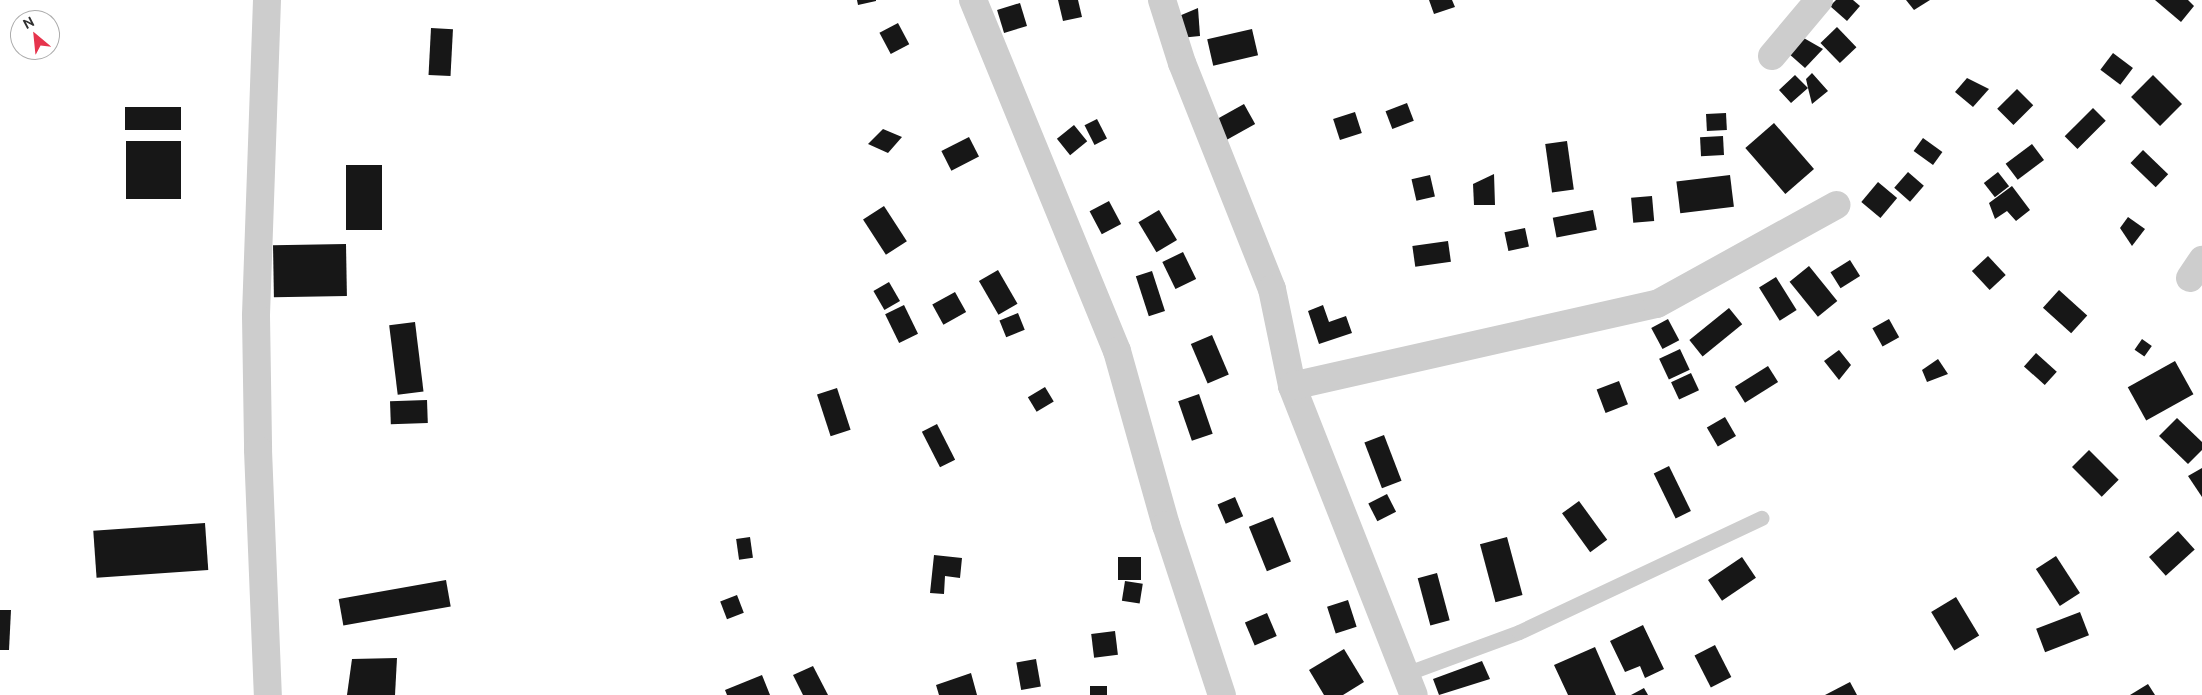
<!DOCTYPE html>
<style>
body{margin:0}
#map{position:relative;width:2202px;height:695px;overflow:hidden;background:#fff;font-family:Ubuntu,sans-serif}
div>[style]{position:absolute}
.building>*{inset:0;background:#171717;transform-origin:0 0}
.service>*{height:15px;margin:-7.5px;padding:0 7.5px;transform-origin:7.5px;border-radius:7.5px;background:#cdcdcd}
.minor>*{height:28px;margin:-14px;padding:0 14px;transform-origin:14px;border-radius:14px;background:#cdcdcd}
span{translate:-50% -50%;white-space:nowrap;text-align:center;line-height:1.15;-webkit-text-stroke:5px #fff;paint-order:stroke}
.north{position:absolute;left:10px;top:10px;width:50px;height:50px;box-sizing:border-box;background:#fff;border:1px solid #acacac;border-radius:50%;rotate:332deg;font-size:14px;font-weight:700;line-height:20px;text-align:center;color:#303030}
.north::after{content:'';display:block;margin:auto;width:18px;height:22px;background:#e6344d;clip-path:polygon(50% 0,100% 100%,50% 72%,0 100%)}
</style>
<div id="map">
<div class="building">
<div style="clip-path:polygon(857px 0,876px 0,876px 1px,858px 5px)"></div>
<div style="clip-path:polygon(1058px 0,1078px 0,1082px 17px,1063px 21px)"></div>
<div style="clip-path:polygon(1429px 0,1452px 0,1455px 7px,1434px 14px)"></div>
<div style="clip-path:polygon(1836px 0,1853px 0,1860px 6px,1847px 21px,1830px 6px)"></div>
<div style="clip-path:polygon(1906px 0,1930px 0,1914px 10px)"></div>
<div style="clip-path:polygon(2155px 0,2188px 0,2194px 6px,2181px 22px)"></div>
<div style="left:1020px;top:3px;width:24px;height:24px;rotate:73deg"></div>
<div style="clip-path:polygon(1198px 8px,1200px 36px,1180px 38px,1179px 16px)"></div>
<div style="left:898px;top:23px;width:24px;height:21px;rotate:62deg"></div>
<div style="left:1837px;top:27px;width:28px;height:23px;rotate:46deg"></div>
<div style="left:431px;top:28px;width:22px;height:47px;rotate:3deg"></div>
<div style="left:1252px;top:29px;width:27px;height:46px;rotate:77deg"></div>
<div style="clip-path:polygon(1802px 37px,1823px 49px,1805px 68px,1788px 53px)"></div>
<div style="left:2113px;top:53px;width:25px;height:21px;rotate:37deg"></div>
<div style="clip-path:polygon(1812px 73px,1828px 91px,1812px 104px,1808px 88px,1791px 103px,1779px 90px,1795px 75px,1808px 88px,1806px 79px)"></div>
<div style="left:2153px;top:75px;width:41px;height:31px;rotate:45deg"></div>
<div style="clip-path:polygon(1967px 78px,1989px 89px,1973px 107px,1955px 92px)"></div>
<div style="left:2017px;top:89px;width:23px;height:28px;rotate:45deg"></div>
<div style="left:1407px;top:103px;width:19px;height:23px;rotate:69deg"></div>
<div style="left:1244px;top:104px;width:23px;height:40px;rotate:61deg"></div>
<div style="left:125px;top:107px;width:56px;height:23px"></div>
<div style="left:2093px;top:108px;width:18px;height:40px;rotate:45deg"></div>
<div style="left:1355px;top:112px;width:22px;height:23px;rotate:72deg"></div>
<div style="left:1726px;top:113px;width:17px;height:20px;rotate:87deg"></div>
<div style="left:1097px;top:119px;width:22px;height:14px;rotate:63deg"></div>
<div style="left:1774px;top:123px;width:61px;height:38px;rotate:49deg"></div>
<div style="left:1074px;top:125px;width:21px;height:22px;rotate:51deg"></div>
<div style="clip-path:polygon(883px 129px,902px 137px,888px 153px,868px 144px)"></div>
<div style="left:1723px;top:136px;width:19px;height:23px;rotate:87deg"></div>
<div style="left:969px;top:137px;width:22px;height:31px;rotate:63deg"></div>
<div style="left:1923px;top:138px;width:24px;height:16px;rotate:36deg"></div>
<div style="left:126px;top:141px;width:55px;height:58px"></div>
<div style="left:1567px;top:141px;width:49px;height:22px;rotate:82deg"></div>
<div style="left:2032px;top:144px;width:20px;height:33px;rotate:53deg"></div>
<div style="left:2143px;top:150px;width:35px;height:18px;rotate:44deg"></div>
<div style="left:346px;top:165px;width:36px;height:65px"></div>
<div style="left:1908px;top:172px;width:21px;height:21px;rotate:41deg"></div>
<div style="left:1998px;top:172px;width:18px;height:18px;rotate:52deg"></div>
<div style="clip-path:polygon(1494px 174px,1495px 205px,1474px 205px,1473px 184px)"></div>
<div style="left:1430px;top:175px;width:22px;height:19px;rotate:77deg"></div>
<div style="left:1730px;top:175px;width:32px;height:54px;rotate:83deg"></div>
<div style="left:1878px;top:182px;width:25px;height:26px;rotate:40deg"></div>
<div style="clip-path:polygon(2012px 186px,2030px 210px,2016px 221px,2007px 211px,1995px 219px,1989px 203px)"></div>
<div style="left:1652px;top:196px;width:25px;height:21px;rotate:85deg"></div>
<div style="left:1109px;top:201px;width:26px;height:22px;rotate:62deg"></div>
<div style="left:884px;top:206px;width:42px;height:25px;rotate:57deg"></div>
<div style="left:1159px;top:210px;width:35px;height:24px;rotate:59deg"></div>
<div style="left:1593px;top:210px;width:20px;height:41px;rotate:79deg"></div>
<div style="clip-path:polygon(2128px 217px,2145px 229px,2132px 246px,2120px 228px)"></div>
<div style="left:1525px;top:228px;width:19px;height:21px;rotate:78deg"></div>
<div style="left:1448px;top:241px;width:21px;height:36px;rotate:82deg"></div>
<div style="left:346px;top:244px;width:52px;height:73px;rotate:89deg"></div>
<div style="left:1183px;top:252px;width:30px;height:23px;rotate:64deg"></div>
<div style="left:1988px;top:256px;width:26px;height:22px;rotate:47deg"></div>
<div style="left:1850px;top:260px;width:19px;height:23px;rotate:58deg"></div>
<div style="left:1809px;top:266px;width:45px;height:25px;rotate:51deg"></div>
<div style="left:998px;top:270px;width:39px;height:22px;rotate:60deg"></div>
<div style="left:1152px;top:271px;width:42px;height:17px;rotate:72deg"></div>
<div style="left:1776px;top:277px;width:39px;height:20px;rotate:58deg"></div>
<div style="left:889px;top:282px;width:22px;height:18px;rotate:60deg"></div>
<div style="left:2059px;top:290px;width:38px;height:24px;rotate:42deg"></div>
<div style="left:955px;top:292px;width:23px;height:26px;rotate:61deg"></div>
<div style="left:904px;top:305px;width:32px;height:21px;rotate:64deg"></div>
<div style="clip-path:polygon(1323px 305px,1329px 322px,1346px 316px,1352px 333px,1319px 344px,1308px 311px)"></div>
<div style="left:1729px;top:308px;width:21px;height:51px;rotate:51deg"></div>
<div style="left:1018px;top:313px;width:18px;height:20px;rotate:68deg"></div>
<div style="left:1668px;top:319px;width:24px;height:19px;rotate:62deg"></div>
<div style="left:1889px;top:319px;width:21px;height:19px;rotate:61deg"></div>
<div style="left:415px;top:322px;width:70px;height:26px;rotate:83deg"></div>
<div style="left:1212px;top:335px;width:43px;height:23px;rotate:67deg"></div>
<div style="left:2142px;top:339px;width:12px;height:13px;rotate:35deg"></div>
<div style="left:1680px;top:349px;width:23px;height:23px;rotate:65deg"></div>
<div style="clip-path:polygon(1839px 350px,1851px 365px,1839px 380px,1824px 361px)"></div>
<div style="left:2036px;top:353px;width:28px;height:18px;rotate:42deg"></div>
<div style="clip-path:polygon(1938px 359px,1948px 374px,1927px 382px,1922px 370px)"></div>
<div style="left:2175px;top:361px;width:38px;height:54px;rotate:61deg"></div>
<div style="left:1768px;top:366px;width:19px;height:39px;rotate:58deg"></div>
<div style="left:1691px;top:373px;width:19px;height:22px;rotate:65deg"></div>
<div style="left:1619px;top:381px;width:25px;height:24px;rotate:69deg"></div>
<div style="left:1045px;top:387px;width:17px;height:20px;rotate:59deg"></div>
<div style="left:837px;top:388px;width:44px;height:21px;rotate:72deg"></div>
<div style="left:1199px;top:394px;width:42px;height:22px;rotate:71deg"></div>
<div style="left:427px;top:400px;width:23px;height:37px;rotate:88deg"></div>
<div style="left:1725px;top:417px;width:22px;height:21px;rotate:60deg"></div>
<div style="clip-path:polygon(2177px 418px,2202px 442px,2202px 450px,2188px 464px,2159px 436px)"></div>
<div style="left:937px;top:424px;width:40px;height:17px;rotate:63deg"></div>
<div style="left:1384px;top:435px;width:49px;height:21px;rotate:69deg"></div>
<div style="left:2089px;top:450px;width:42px;height:24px;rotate:45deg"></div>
<div style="left:1669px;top:466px;width:50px;height:17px;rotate:64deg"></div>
<div style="clip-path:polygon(2202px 468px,2202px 497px,2188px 476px)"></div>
<div style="left:1387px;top:494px;width:20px;height:21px;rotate:63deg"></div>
<div style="left:1235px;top:497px;width:21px;height:19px;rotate:67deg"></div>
<div style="left:1579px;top:501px;width:48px;height:21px;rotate:54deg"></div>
<div style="left:1273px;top:517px;width:48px;height:26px;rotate:68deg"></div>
<div style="left:205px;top:523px;width:47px;height:112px;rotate:86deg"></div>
<div style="left:2178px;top:531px;width:25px;height:39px;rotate:48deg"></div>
<div style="left:750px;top:537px;width:21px;height:14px;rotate:82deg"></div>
<div style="left:1507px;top:537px;width:60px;height:28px;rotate:75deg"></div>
<div style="clip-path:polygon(934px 555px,962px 558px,960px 578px,945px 576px,944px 594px,930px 593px)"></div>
<div style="left:2056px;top:556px;width:44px;height:24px;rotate:57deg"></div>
<div style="left:1118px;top:557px;width:23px;height:23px"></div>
<div style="left:1742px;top:557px;width:25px;height:41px;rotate:56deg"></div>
<div style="left:1437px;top:573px;width:49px;height:20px;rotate:75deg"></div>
<div style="left:446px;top:580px;width:27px;height:109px;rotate:80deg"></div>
<div style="left:1125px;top:581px;width:18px;height:20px;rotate:9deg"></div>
<div style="left:737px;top:595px;width:19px;height:18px;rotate:69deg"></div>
<div style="left:1956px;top:597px;width:45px;height:29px;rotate:59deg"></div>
<div style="left:1348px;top:600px;width:28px;height:22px;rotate:72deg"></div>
<div style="clip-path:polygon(0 610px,11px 610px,9px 650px,0 650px)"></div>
<div style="left:2080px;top:612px;width:25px;height:47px;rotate:69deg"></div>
<div style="left:1267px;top:613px;width:25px;height:24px;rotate:67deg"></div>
<div style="clip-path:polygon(1643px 625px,1664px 669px,1645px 678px,1640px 666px,1625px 672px,1610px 641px)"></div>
<div style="left:1115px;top:631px;width:24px;height:24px;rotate:83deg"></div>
<div style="left:1715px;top:645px;width:36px;height:23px;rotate:63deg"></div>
<div style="clip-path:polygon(1595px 647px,1616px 695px,1568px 695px,1554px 665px)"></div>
<div style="clip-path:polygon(1344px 649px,1364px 682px,1343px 695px,1324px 695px,1309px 670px)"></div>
<div style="clip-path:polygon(397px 658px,395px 695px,347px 695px,352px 659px)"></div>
<div style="left:1036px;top:659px;width:28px;height:20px;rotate:80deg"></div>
<div style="clip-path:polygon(1482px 661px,1490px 679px,1439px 695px,1433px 679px)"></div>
<div style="clip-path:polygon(813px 666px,828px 695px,803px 695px,793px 675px)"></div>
<div style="clip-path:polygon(971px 673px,977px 695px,939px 695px,936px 685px)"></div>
<div style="clip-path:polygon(762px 675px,770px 695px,727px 695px,725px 690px)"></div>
<div style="clip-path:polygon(1850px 682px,1857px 695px,1825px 695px)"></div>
<div style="clip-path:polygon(2148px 684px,2155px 695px,2130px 695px)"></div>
<div style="left:1090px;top:686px;width:17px;height:9px"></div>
<div style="clip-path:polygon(1644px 688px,1648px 695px,1631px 695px)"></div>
</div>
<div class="service">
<div style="left:1405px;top:674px;width:121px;rotate:-20.2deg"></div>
<div style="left:1519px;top:632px;width:268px;rotate:-25.2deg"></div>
</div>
<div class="minor">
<div style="left:267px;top:0;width:316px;rotate:92deg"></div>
<div style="left:256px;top:316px;width:134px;rotate:89.1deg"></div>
<div style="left:258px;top:450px;width:245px;rotate:87.7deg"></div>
<div style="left:973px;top:0;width:379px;rotate:67.7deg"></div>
<div style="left:1117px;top:351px;width:181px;rotate:74.3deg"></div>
<div style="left:1166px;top:525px;width:179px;rotate:71.8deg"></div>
<div style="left:1162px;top:0;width:66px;rotate:72.4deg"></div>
<div style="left:1182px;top:63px;width:243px;rotate:68.3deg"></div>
<div style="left:1272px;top:289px;width:99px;rotate:78.3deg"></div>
<div style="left:1292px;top:386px;width:332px;rotate:68.5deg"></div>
<div style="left:1772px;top:56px;width:73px;rotate:-50deg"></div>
<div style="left:2190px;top:278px;width:22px;rotate:-56deg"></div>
<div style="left:1292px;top:386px;width:374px;rotate:-12.7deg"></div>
<div style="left:1657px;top:304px;width:205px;rotate:-28.9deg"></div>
</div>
<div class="north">N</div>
</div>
